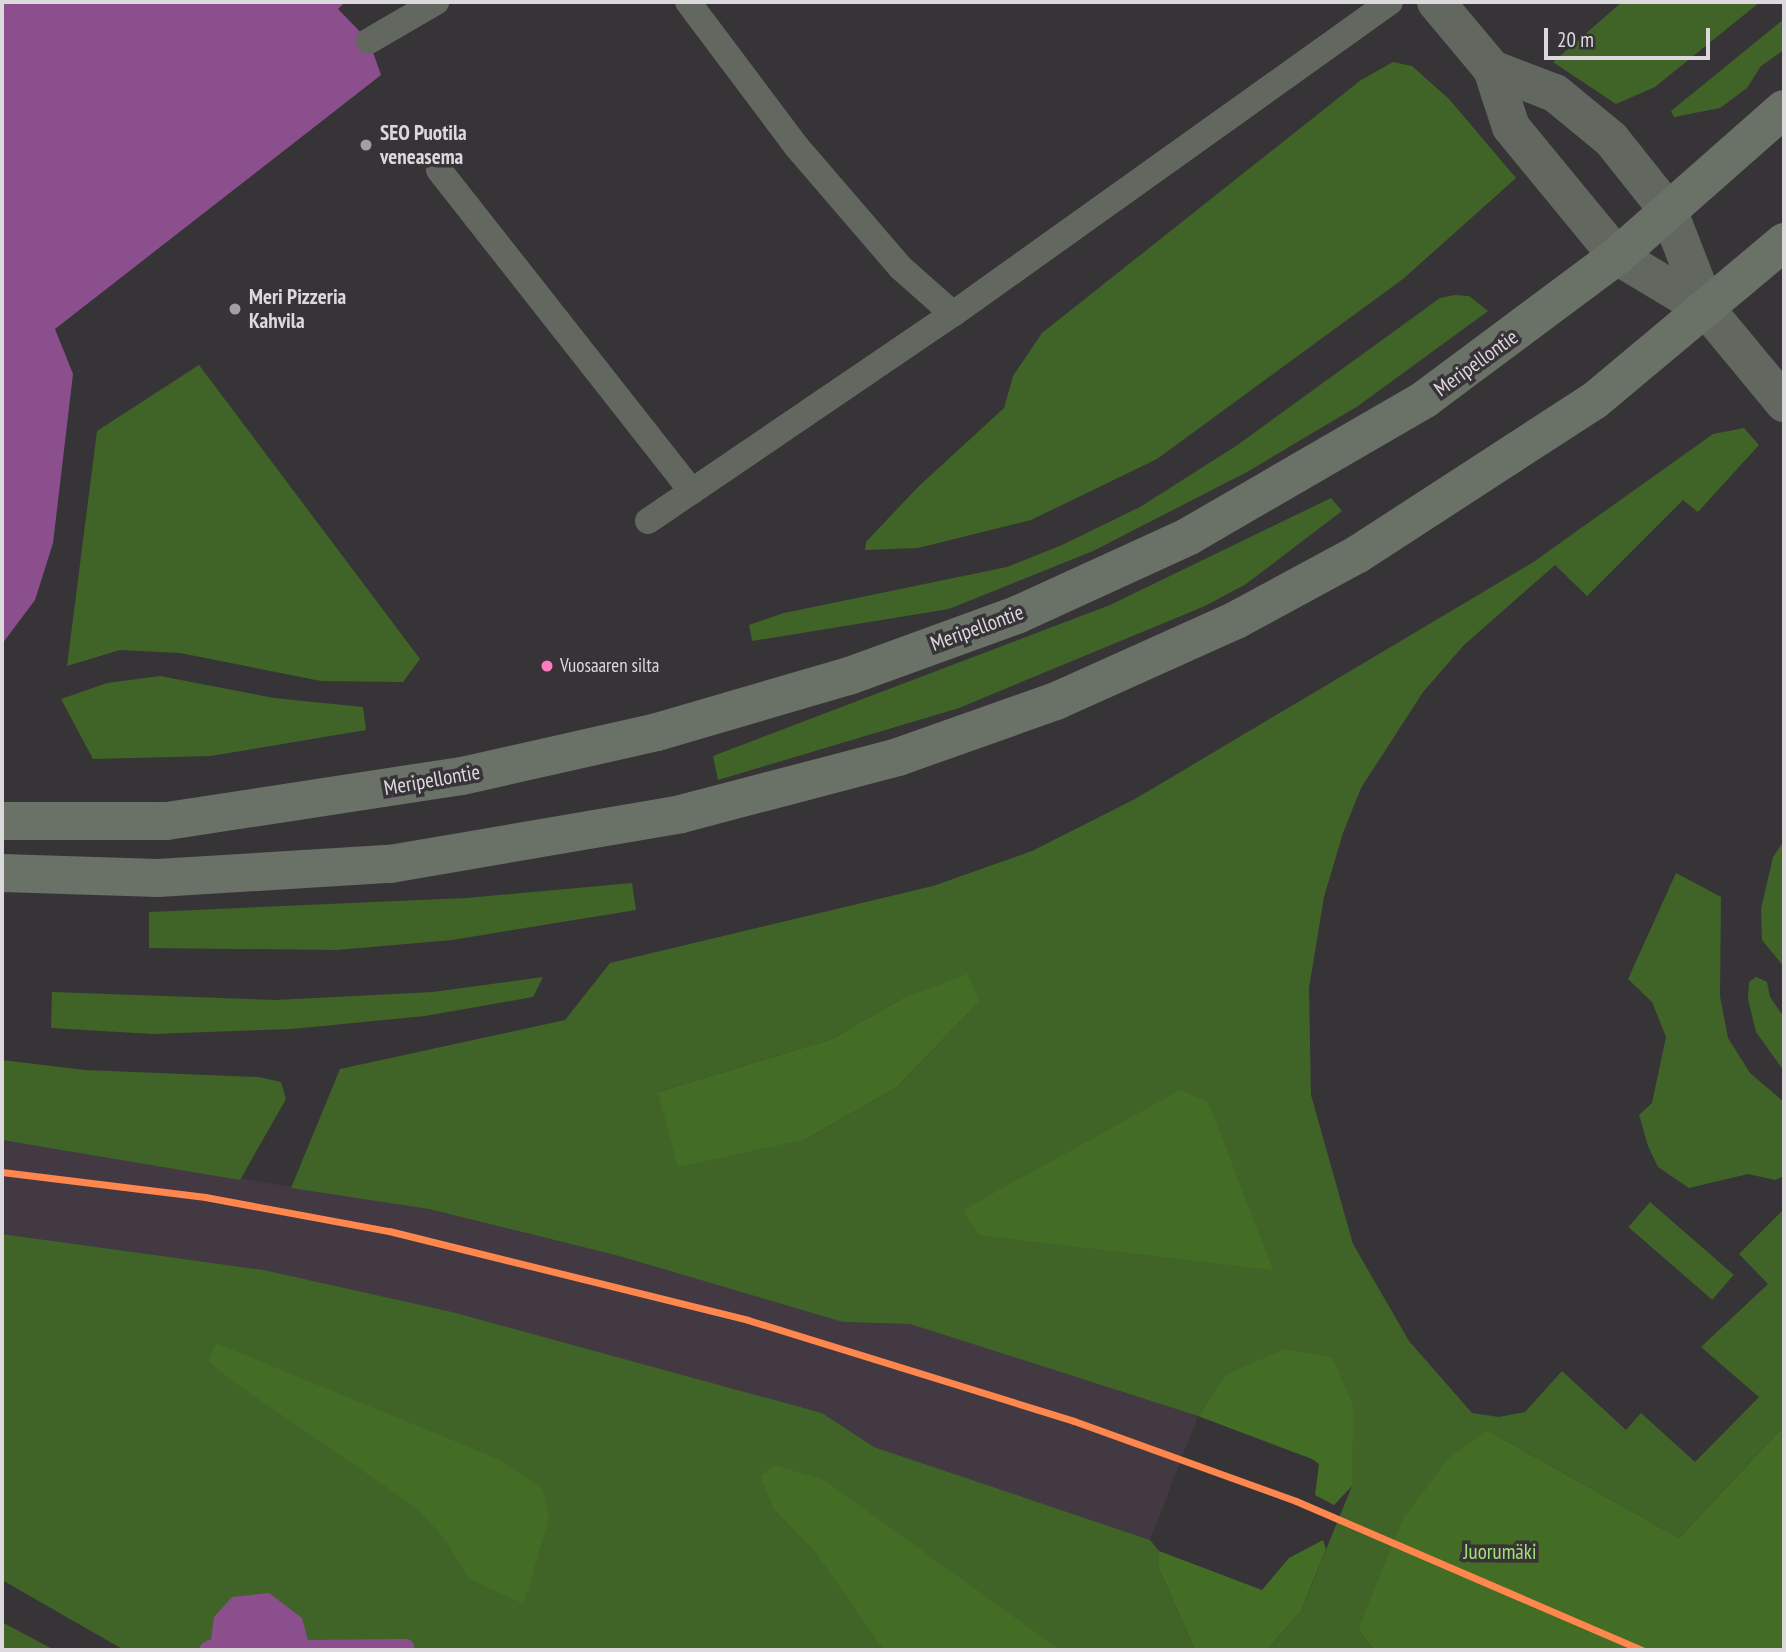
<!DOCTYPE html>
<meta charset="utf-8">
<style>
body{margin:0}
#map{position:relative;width:1786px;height:1652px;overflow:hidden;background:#373437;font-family:"PT Sans Narrow",sans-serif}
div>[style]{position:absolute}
.built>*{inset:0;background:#423942}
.green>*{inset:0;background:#406327;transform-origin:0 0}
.forest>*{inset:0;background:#436c25}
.water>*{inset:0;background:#8c4f8d}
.stream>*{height:16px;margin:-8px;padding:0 8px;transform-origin:8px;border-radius:8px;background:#8c4f8d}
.lane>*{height:26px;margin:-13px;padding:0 13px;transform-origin:13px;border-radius:13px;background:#62685f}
.street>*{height:38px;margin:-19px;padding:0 19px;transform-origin:19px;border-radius:19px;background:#62685f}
.primary>*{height:38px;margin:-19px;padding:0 19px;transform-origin:19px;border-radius:19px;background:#6a7166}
.metro-1>*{height:7px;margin:-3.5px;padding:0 3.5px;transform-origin:3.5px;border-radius:3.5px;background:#ff864c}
.dots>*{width:19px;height:19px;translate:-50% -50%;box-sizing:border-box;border:4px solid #383338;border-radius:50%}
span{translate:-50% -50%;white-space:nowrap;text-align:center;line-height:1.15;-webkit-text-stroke:7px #383338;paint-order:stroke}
.bus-label{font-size:19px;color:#dcd9dc}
.left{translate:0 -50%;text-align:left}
.poi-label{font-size:21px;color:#dcd9dc;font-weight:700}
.street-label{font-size:21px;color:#dcd9dc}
.park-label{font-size:21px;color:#a0e276}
.frame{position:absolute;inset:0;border:4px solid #dcd9dc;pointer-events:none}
.scale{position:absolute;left:1544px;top:28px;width:166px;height:32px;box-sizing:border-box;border:4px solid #dcd9dc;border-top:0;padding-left:9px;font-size:21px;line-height:24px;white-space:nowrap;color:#dcd9dc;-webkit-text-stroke:5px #383338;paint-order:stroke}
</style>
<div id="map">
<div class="built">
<div style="clip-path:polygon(2px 1140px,429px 1209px,619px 1256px,843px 1322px,910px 1324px,1198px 1416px,1150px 1540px,874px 1447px,822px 1413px,452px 1312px,264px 1270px,2px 1234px)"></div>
</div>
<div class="green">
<div style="clip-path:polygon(1622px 2px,1760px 2px,1655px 87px,1616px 104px,1553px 62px)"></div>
<div style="clip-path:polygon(1784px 19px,1784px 50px,1761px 66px,1747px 88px,1720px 108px,1674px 117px,1671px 111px)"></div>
<div style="clip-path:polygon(1393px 62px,1412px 66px,1449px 99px,1516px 178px,1403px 279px,1157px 459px,1031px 520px,918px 548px,865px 550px,866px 542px,918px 487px,1004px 408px,1013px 376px,1042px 333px,1361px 80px)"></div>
<div style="clip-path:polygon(1455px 295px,1469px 296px,1488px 311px,1358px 406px,1247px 472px,1093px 551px,949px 609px,752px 641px,749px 625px,784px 613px,1007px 567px,1062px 545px,1140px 507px,1236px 446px,1440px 298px)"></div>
<div style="clip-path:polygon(199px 365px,420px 659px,403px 682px,321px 681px,180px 653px,120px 650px,67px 666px,97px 431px)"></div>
<div style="clip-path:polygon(evenodd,1744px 428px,1759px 445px,1698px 512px,1683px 500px,1587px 596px,1555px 565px,1464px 645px,1423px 692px,1361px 788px,1343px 833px,1324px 897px,1309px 988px,1311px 1095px,1353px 1244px,1409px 1341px,1472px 1413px,1499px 1417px,1525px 1412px,1562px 1371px,1626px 1430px,1641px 1413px,1695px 1462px,1759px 1397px,1701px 1347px,1768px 1284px,1739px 1254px,1784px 1209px,1784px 1426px,1679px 1538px,1487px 1430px,1358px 1629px,1374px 1650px,1267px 1650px,1301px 1611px,1352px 1486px,1225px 1375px,1198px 1416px,910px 1324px,843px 1322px,619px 1256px,429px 1209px,291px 1188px,340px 1069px,565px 1020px,610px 963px,933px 886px,1032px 851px,1135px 799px,1532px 563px,1713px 434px,1744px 428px,901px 999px,979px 1002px,896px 1088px,806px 1139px,658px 1092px,832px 1039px,901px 999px)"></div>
<div style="clip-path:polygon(1331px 498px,1342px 511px,1246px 584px,1205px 606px,959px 708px,718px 780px,713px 756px,1110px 605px)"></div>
<div style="clip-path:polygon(160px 676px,274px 698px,363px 707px,366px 730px,211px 756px,93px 759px,61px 699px,107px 683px)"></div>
<div style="clip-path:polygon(1784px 841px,1784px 967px,1762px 940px,1761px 909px,1773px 857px)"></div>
<div style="clip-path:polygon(1676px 873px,1721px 897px,1720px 996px,1728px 1038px,1750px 1073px,1784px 1102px,1784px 1176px,1775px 1180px,1748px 1174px,1689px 1188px,1658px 1167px,1648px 1146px,1639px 1115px,1652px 1103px,1666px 1037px,1652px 1002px,1628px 979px)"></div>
<div style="clip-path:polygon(632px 883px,636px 910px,452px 940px,337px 950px,149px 948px,149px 912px,466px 898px)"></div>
<div style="clip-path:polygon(543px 977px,533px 997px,425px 1016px,292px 1029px,152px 1034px,51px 1028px,52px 992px,275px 1000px,433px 992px)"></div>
<div style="clip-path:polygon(1756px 977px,1767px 982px,1770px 997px,1784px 1017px,1784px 1071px,1756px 1032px,1748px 999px,1749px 982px)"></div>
<div style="clip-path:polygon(2px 1060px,85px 1070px,259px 1077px,281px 1082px,286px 1099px,240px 1180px,2px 1140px)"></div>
<div style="left:1650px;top:1202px;width:111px;height:33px;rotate:41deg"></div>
<div style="clip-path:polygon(2px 1234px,264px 1270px,452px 1312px,822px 1413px,874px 1447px,1150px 1540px,1159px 1551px,1159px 1569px,1195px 1650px,124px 1650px,2px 1580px)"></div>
<div style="clip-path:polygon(2px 1622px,54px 1650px,2px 1650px)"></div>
</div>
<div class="forest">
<div style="clip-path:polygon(968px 974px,979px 1002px,896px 1088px,806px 1139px,678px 1167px,658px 1092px,832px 1039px,901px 999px)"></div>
<div style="clip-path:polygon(1180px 1090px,1208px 1102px,1273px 1270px,979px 1235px,963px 1210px)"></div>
<div style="clip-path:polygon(216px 1343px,498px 1459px,543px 1489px,549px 1518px,524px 1604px,469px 1579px,447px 1542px,418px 1509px,228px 1378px,209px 1361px)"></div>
<div style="clip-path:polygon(1285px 1349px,1333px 1358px,1353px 1406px,1352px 1486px,1334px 1505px,1315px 1495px,1319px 1464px,1312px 1459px,1198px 1416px,1225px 1375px)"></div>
<div style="clip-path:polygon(1784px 1426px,1784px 1650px,1374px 1650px,1358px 1629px,1403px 1519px,1448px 1459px,1487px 1430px,1679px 1538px)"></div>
<div style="clip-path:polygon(774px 1465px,824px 1480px,1060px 1650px,884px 1650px,814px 1550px,773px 1508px,760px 1476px)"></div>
<div style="clip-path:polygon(1323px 1540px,1326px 1549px,1301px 1611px,1267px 1650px,1195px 1650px,1159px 1569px,1159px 1551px,1262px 1590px,1289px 1558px)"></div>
</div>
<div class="water">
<div style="clip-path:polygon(2px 2px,345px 2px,338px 9px,369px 41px,381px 75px,55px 329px,73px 374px,53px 543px,35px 600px,2px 644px)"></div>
<div style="clip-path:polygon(269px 1593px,302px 1618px,310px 1648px,210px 1648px,214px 1617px,232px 1597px)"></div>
</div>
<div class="stream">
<div style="left:310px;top:1648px;width:96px;rotate:-0.6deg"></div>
<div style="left:207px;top:1650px;width:4px;rotate:-34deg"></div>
</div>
<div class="lane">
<div style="left:688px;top:2px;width:180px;rotate:53.1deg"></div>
<div style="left:796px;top:146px;width:161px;rotate:49.3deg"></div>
<div style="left:901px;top:268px;width:69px;rotate:41.5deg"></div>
<div style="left:369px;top:41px;width:78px;rotate:-30.2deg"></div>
<div style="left:439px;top:170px;width:409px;rotate:51.8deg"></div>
<div style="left:648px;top:521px;width:369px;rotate:-34.2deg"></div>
<div style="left:953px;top:314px;width:537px;rotate:-35.53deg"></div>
</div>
<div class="street">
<div style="left:1436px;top:2px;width:87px;rotate:50.1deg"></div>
<div style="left:1492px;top:69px;width:61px;rotate:71.9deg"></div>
<div style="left:1511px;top:127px;width:167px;rotate:50.6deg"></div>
<div style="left:1617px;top:256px;width:105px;rotate:31deg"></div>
<div style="left:1492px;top:69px;width:67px;rotate:20.9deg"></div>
<div style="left:1555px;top:93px;width:72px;rotate:39.4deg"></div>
<div style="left:1611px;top:139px;width:93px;rotate:51.5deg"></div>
<div style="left:1669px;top:212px;width:105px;rotate:68.8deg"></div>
<div style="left:1707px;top:310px;width:121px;rotate:50.4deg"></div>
</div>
<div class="primary">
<div style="left:2px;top:821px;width:165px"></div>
<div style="left:167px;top:821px;width:298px;rotate:-8.7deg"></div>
<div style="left:462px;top:776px;width:200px;rotate:-12.7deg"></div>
<div style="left:657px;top:732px;width:200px;rotate:-16.3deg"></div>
<div style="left:849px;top:676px;width:181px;rotate:-20deg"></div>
<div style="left:1019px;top:614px;width:187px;rotate:-24.6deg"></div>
<div style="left:1189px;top:536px;width:273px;rotate:-30.1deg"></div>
<div style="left:1425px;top:399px;width:239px;rotate:-36.7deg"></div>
<div style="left:1617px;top:256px;width:222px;rotate:-41.4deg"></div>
<div style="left:2px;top:873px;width:156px;rotate:1.8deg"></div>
<div style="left:158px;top:878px;width:232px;rotate:-3.5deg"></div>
<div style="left:390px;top:864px;width:295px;rotate:-9.7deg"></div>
<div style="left:681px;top:814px;width:224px;rotate:-14.7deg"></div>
<div style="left:898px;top:757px;width:168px;rotate:-19.5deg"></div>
<div style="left:1056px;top:701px;width:197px;rotate:-24.2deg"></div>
<div style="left:1236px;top:620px;width:139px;rotate:-28.4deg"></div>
<div style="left:1358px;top:554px;width:281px;rotate:-33deg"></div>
<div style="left:1594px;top:401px;width:248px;rotate:-39.9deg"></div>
</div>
<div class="metro-1">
<div style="left:2px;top:1172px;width:205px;rotate:7deg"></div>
<div style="left:205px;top:1197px;width:187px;rotate:10.5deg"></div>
<div style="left:389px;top:1231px;width:370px;rotate:13.9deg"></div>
<div style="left:748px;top:1320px;width:341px;rotate:17.2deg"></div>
<div style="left:1074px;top:1421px;width:236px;rotate:19.8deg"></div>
<div style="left:1296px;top:1501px;width:377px;rotate:23.3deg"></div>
</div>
<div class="dots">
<div style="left:366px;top:145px;background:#a29fa2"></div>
<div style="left:235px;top:309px;background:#a29fa2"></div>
<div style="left:547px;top:666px;background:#fe7ac1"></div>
</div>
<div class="bus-label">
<span class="left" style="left:560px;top:666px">Vuosaaren silta</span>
</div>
<div class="poi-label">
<span class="left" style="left:380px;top:145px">SEO Puotila<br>veneasema</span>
<span class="left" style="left:249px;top:309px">Meri Pizzeria<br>Kahvila</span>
</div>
<div class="street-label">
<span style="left:1476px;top:363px;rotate:-36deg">Meripellontie</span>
<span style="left:977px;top:628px;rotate:-20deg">Meripellontie</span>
<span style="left:432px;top:780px;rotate:-10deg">Meripellontie</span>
</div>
<div class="park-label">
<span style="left:1500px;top:1552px">Juorumäki</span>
</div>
<div class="frame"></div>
<div class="scale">20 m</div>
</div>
